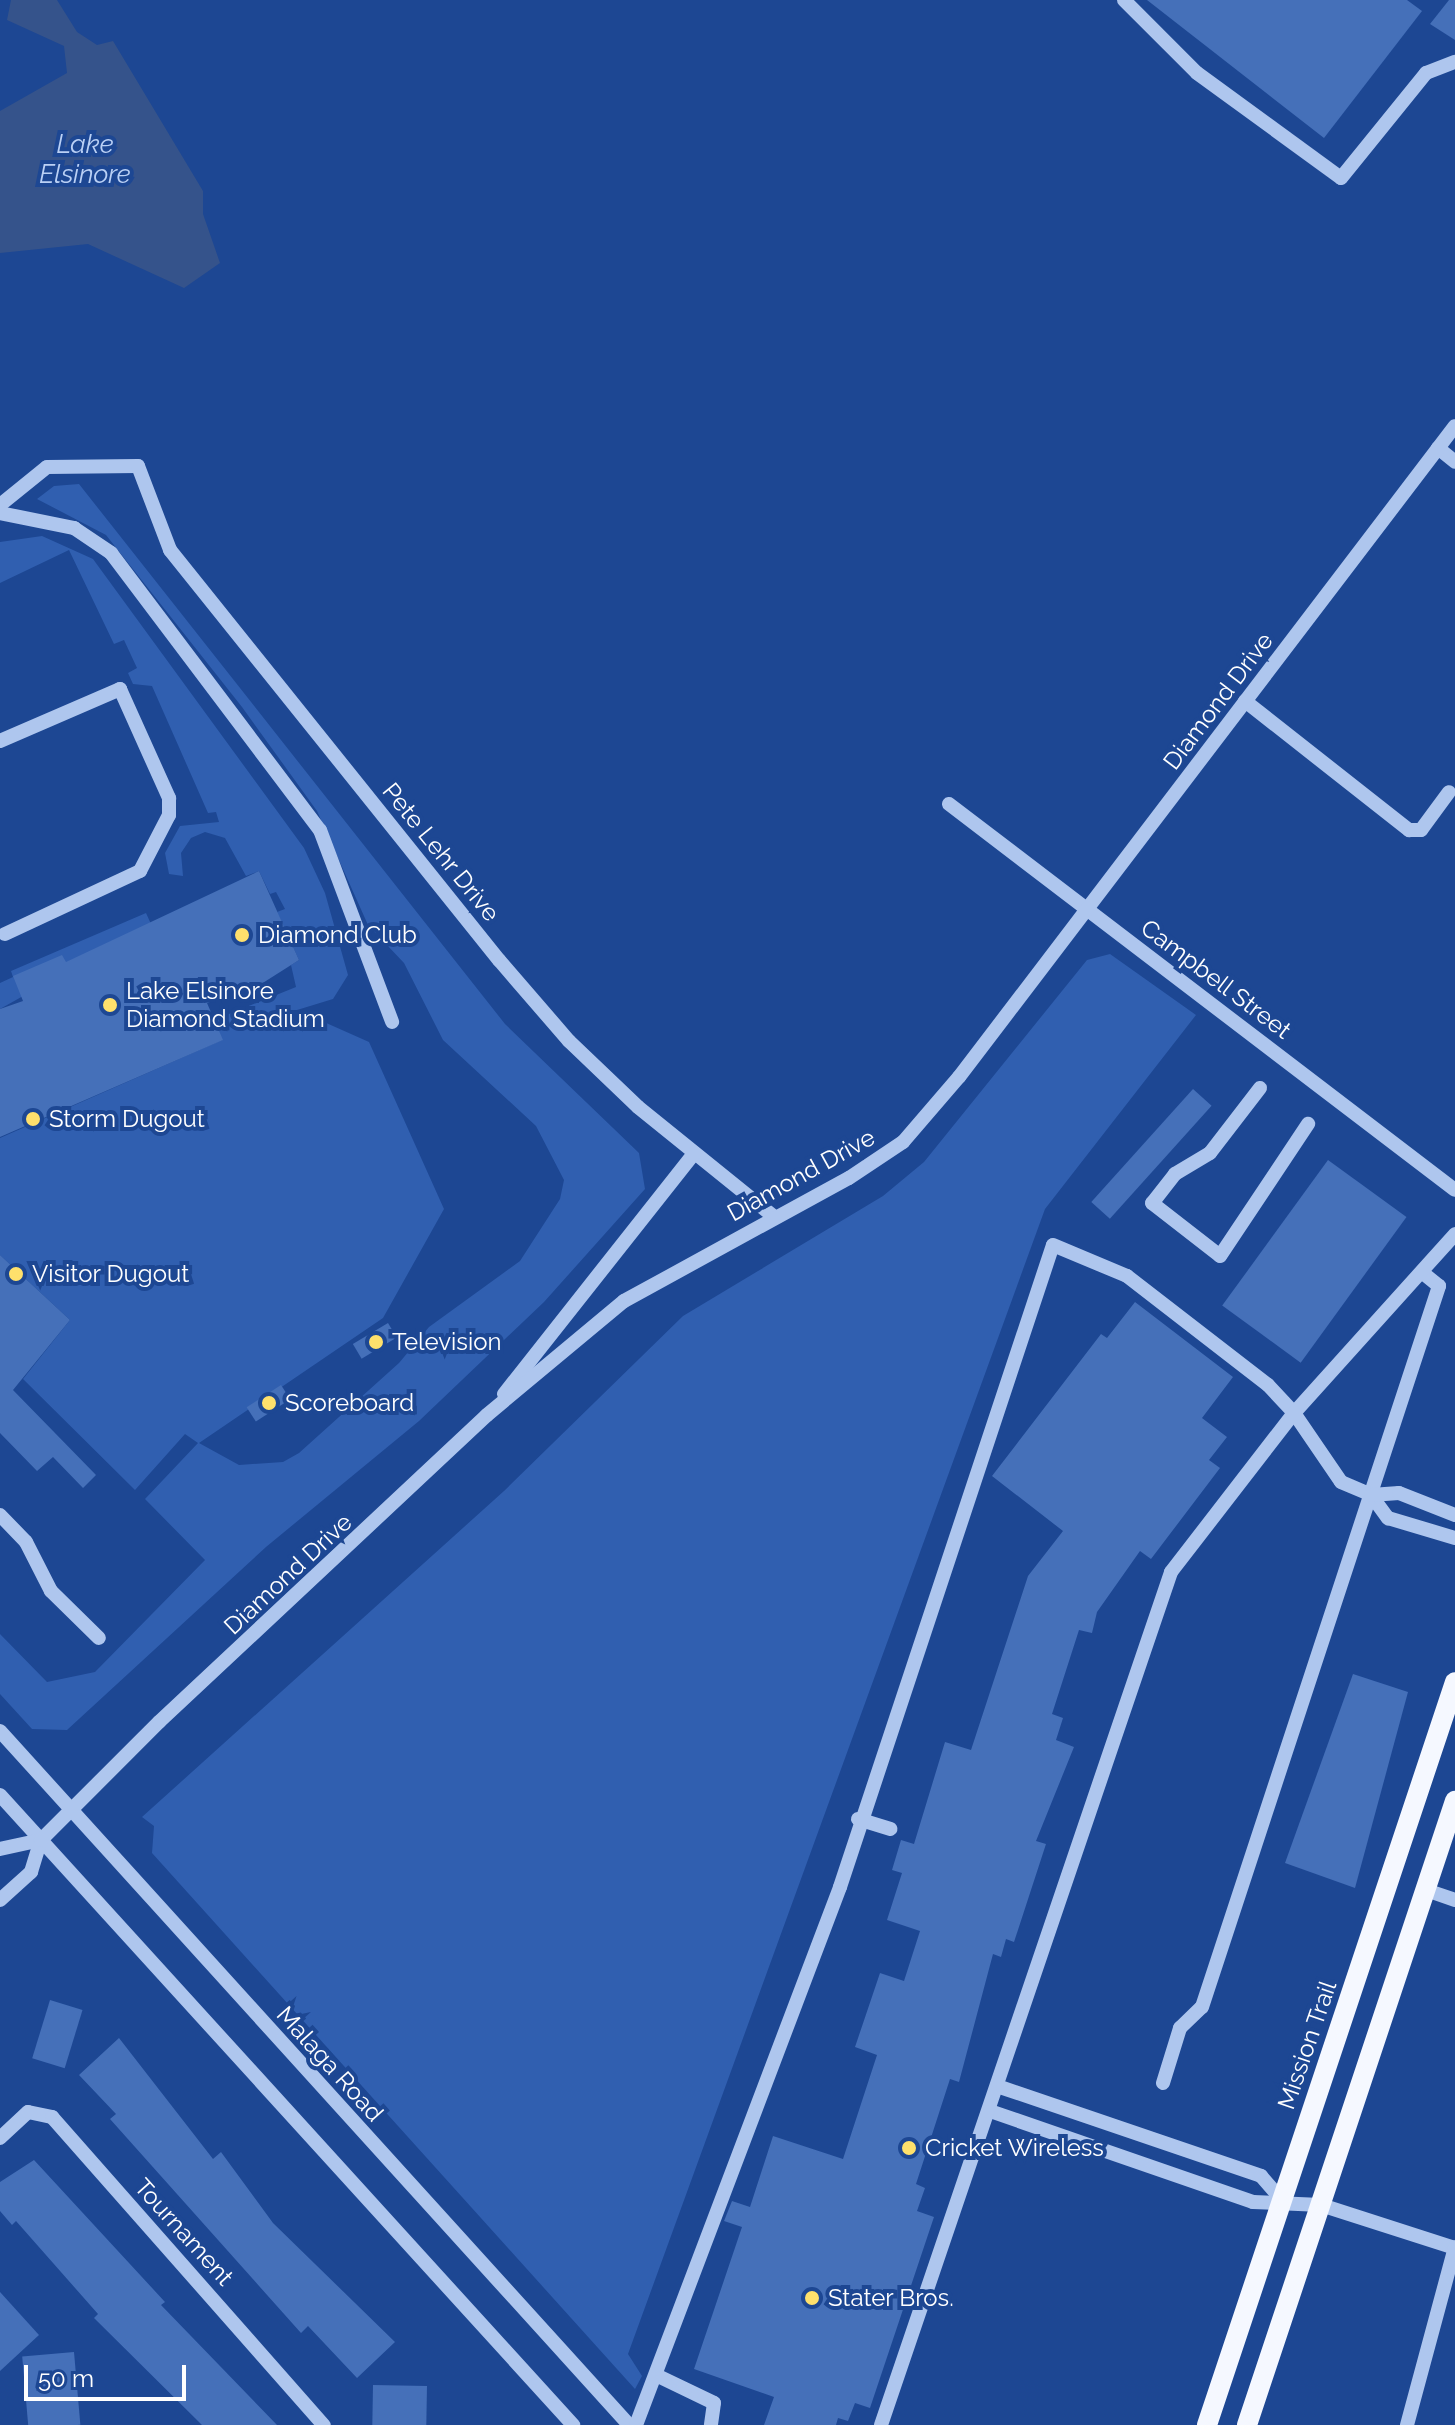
<!DOCTYPE html>
<style>
body{margin:0}
#map{position:relative;width:1455px;height:2425px;overflow:hidden;background:#1d4793;font-family:Raleway,sans-serif}
div>[style]{position:absolute}
.green>*{inset:0;background:#305fb0}
.water>*{inset:0;background:#35538b}
.building>*{inset:0;background:#4570b9;transform-origin:0 0}
.minor>*{height:14px;margin:-7px;padding:0 7px;transform-origin:7px;border-radius:7px;background:#aec6ee}
.major>*{height:20px;margin:-10px;padding:0 10px;transform-origin:10px;border-radius:10px;background:#f5f8ff}
.dots>*{width:22px;height:22px;translate:-50% -50%;box-sizing:border-box;border:4px solid #1d4793;border-radius:50%}
span{translate:-50% -50%;white-space:nowrap;text-align:center;line-height:1.15;-webkit-text-stroke:8px #1d4793;paint-order:stroke}
.street-label{font-size:24px;color:#fff}
.poi-label{font-size:24px;color:#fff}
.left{translate:0 -50%;text-align:left}
.water-label{font-size:26px;color:#bad0f5;font-style:italic}
.scale{position:absolute;left:24px;top:2365px;width:162px;height:36px;box-sizing:border-box;border:4px solid #fff;border-top:0;padding-left:10px;font-size:24px;line-height:28px;white-space:nowrap;color:#fff;-webkit-text-stroke:6px #1d4793;paint-order:stroke}
</style>
<div id="map">
<div class="green">
<div style="clip-path:polygon(79px 484px,505px 1024px,639px 1153px,645px 1189px,544px 1302px,419px 1421px,266px 1547px,67px 1730px,32px 1729px,0 1694px,0 1634px,47px 1682px,95px 1672px,205px 1560px,145px 1499px,198px 1443px,185px 1434px,135px 1490px,23px 1379px,70px 1320px,0 1255px,0 1138px,222px 1040px,214px 1020px,296px 987px,291px 965px,299px 960px,277px 912px,285px 909px,276px 892px,270px 894px,259px 871px,246px 876px,225px 838px,205px 832px,191px 838px,181px 853px,183px 876px,169px 874px,165px 853px,180px 826px,219px 822px,216px 812px,208px 813px,152px 686px,133px 684px,128px 673px,137px 668px,124px 640px,114px 644px,69px 550px,0 583px,0 542px,42px 536px,93px 559px,304px 848px,325px 893px,348px 975px,333px 999px,297px 1010px,369px 1042px,444px 1209px,383px 1318px,199px 1443px,239px 1465px,283px 1462px,299px 1453px,399px 1363px,429px 1327px,520px 1261px,560px 1199px,564px 1180px,536px 1126px,443px 1040px,404px 963px,368px 925px,317px 811px,242px 707px,106px 535px,37px 499px,54px 486px)"></div>
<div style="clip-path:polygon(146px 913px,151px 924px,0 1009px,0 983px,13px 977px,11px 971px)"></div>
<div style="clip-path:polygon(1110px 954px,1196px 1015px,1045px 1209px,628px 2354px,642px 2376px,635px 2389px,152px 1853px,154px 1826px,142px 1817px,504px 1491px,683px 1316px,883px 1196px,924px 1162px,1087px 960px)"></div>
</div>
<div class="water">
<div style="clip-path:polygon(11px 0,57px 0,77px 32px,97px 45px,113px 41px,203px 191px,203px 214px,220px 263px,184px 288px,88px 244px,0 253px,0 111px,67px 73px,64px 46px,7px 20px)"></div>
</div>
<div class="building">
<div style="clip-path:polygon(1147px 0,1407px 0,1422px 11px,1324px 138px)"></div>
<div style="clip-path:polygon(1449px 0,1455px 0,1455px 40px,1430px 24px)"></div>
<div style="clip-path:polygon(259px 871px,299px 960px,258px 986px,207px 1003px,223px 1040px,0 1137px,0 1009px,23px 1001px,13px 976px,62px 955px,66px 962px)"></div>
<div style="left:1193px;top:1089px;width:25px;height:152px;rotate:42deg"></div>
<div style="left:1328px;top:1160px;width:97px;height:180px;rotate:36deg"></div>
<div style="clip-path:polygon(0 1255px,70px 1320px,13px 1390px,96px 1475px,83px 1488px,53px 1457px,37px 1471px,0 1433px)"></div>
<div style="clip-path:polygon(1135px 1302px,1233px 1377px,1202px 1418px,1227px 1437px,1209px 1460px,1220px 1468px,1151px 1559px,1140px 1551px,1097px 1612px,1092px 1633px,1079px 1630px,1052px 1714px,1063px 1718px,1056px 1740px,1074px 1747px,1036px 1841px,1046px 1844px,1014px 1942px,1006px 1939px,1001px 1957px,993px 1954px,959px 2082px,950px 2079px,916px 2184px,925px 2188px,917px 2211px,934px 2217px,870px 2408px,855px 2403px,848px 2421px,838px 2418px,836px 2425px,764px 2425px,774px 2397px,694px 2369px,742px 2227px,724px 2221px,732px 2201px,750px 2207px,773px 2136px,843px 2159px,877px 2055px,855px 2047px,880px 1973px,904px 1981px,920px 1931px,887px 1920px,902px 1873px,892px 1870px,901px 1840px,914px 1844px,945px 1742px,971px 1750px,1028px 1576px,1063px 1531px,992px 1476px,1101px 1334px,1107px 1338px)"></div>
<div style="left:388px;top:1323px;width:17px;height:41px;rotate:59deg"></div>
<div style="left:281px;top:1385px;width:17px;height:41px;rotate:57deg"></div>
<div style="clip-path:polygon(1353px 1674px,1408px 1692px,1355px 1888px,1285px 1863px)"></div>
<div style="left:50px;top:2000px;width:34px;height:61px;rotate:17deg"></div>
<div style="clip-path:polygon(119px 2038px,213px 2159px,221px 2152px,273px 2223px,395px 2342px,357px 2378px,308px 2326px,301px 2333px,110px 2119px,116px 2114px,79px 2075px)"></div>
<div style="clip-path:polygon(34px 2160px,165px 2302px,161px 2305px,277px 2425px,202px 2425px,94px 2318px,98px 2314px,16px 2221px,12px 2225px,0 2211px,0 2182px)"></div>
<div style="clip-path:polygon(0 2292px,39px 2335px,0 2371px)"></div>
<div style="left:74px;top:2352px;width:73px;height:52px;rotate:85deg"></div>
<div style="left:373px;top:2385px;width:54px;height:40px;rotate:1deg"></div>
</div>
<div class="minor">
<div style="left:1124px;top:0;width:103px;rotate:45deg"></div>
<div style="left:1197px;top:73px;width:178px;rotate:36.1deg"></div>
<div style="left:1341px;top:178px;width:135px;rotate:-51deg"></div>
<div style="left:1426px;top:73px;width:31px;rotate:-21deg"></div>
<div style="left:1438px;top:448px;width:22px;rotate:39deg"></div>
<div style="left:0;top:505px;width:60px;rotate:-39deg"></div>
<div style="left:47px;top:467px;width:91px;rotate:-0.6deg"></div>
<div style="left:138px;top:466px;width:90px;rotate:69.1deg"></div>
<div style="left:170px;top:550px;width:526px;rotate:51.26deg"></div>
<div style="left:499px;top:960px;width:107px;rotate:49.2deg"></div>
<div style="left:569px;top:1041px;width:95px;rotate:43.7deg"></div>
<div style="left:638px;top:1107px;width:172px;rotate:38.9deg"></div>
<div style="left:0;top:513px;width:76px;rotate:11.5deg"></div>
<div style="left:74px;top:528px;width:45px;rotate:34deg"></div>
<div style="left:111px;top:553px;width:347px;rotate:53deg"></div>
<div style="left:320px;top:830px;width:205px;rotate:69.4deg"></div>
<div style="left:1245px;top:701px;width:209px;rotate:38.2deg"></div>
<div style="left:1409px;top:830px;width:12px"></div>
<div style="left:1421px;top:830px;width:47px;rotate:-53.6deg"></div>
<div style="left:0;top:741px;width:131px;rotate:-23.4deg"></div>
<div style="left:120px;top:689px;width:120px;rotate:65.8deg"></div>
<div style="left:169px;top:798px;width:17px;rotate:90deg"></div>
<div style="left:169px;top:815px;width:63px;rotate:117.4deg"></div>
<div style="left:140px;top:871px;width:149px;rotate:155deg"></div>
<div style="left:949px;top:804px;width:636px;rotate:37.34deg"></div>
<div style="left:1260px;top:1088px;width:82px;rotate:127.6deg"></div>
<div style="left:1210px;top:1153px;width:41px;rotate:149deg"></div>
<div style="left:1175px;top:1174px;width:37px;rotate:128deg"></div>
<div style="left:1152px;top:1203px;width:86px;rotate:37.9deg"></div>
<div style="left:1220px;top:1256px;width:159px;rotate:-56.3deg"></div>
<div style="left:504px;top:1394px;width:307px;rotate:-51.7deg"></div>
<div style="left:1371px;top:1495px;width:29px;rotate:54deg"></div>
<div style="left:1388px;top:1518px;width:70px;rotate:16.6deg"></div>
<div style="left:0;top:1515px;width:37px;rotate:46deg"></div>
<div style="left:26px;top:1542px;width:55px;rotate:63deg"></div>
<div style="left:51px;top:1591px;width:67px;rotate:44.4deg"></div>
<div style="left:0;top:1731px;width:937px;rotate:47.81deg"></div>
<div style="left:0;top:1795px;width:852px;rotate:47.71deg"></div>
<div style="left:858px;top:1819px;width:34px;rotate:17deg"></div>
<div style="left:0;top:1849px;width:42px;rotate:-12.4deg"></div>
<div style="left:1426px;top:1890px;width:31px;rotate:19deg"></div>
<div style="left:0;top:1900px;width:42px;rotate:-42.1deg"></div>
<div style="left:31px;top:1872px;width:34px;rotate:-73deg"></div>
<div style="left:41px;top:1840px;width:167px;rotate:-45deg"></div>
<div style="left:159px;top:1722px;width:449px;rotate:-43.1deg"></div>
<div style="left:487px;top:1415px;width:178px;rotate:-39.8deg"></div>
<div style="left:624px;top:1301px;width:256px;rotate:-28.7deg"></div>
<div style="left:849px;top:1178px;width:65px;rotate:-33.7deg"></div>
<div style="left:903px;top:1142px;width:86px;rotate:-49.3deg"></div>
<div style="left:959px;top:1077px;width:818px;rotate:-52.7deg"></div>
<div style="left:1163px;top:2083px;width:58px;rotate:-72.8deg"></div>
<div style="left:1180px;top:2028px;width:30px;rotate:-44deg"></div>
<div style="left:1202px;top:2007px;width:759px;rotate:-71.8deg"></div>
<div style="left:1439px;top:1286px;width:21px;rotate:-141deg"></div>
<div style="left:997px;top:2086px;width:279px;rotate:18.8deg"></div>
<div style="left:1261px;top:2176px;width:32px;rotate:49deg"></div>
<div style="left:990px;top:2111px;width:278px;rotate:19.1deg"></div>
<div style="left:1253px;top:2202px;width:68px;rotate:2.5deg"></div>
<div style="left:1321px;top:2205px;width:141px;rotate:17.8deg"></div>
<div style="left:0;top:2138px;width:38px;rotate:-43deg"></div>
<div style="left:28px;top:2112px;width:25px;rotate:12deg"></div>
<div style="left:52px;top:2117px;width:411px;rotate:48.6deg"></div>
<div style="left:658px;top:2376px;width:62px;rotate:25.7deg"></div>
<div style="left:714px;top:2403px;width:22px;rotate:98deg"></div>
<div style="left:636px;top:2425px;width:575px;rotate:-69.23deg"></div>
<div style="left:840px;top:1887px;width:676px;rotate:-71.65deg"></div>
<div style="left:1053px;top:1245px;width:80px;rotate:22.7deg"></div>
<div style="left:1127px;top:1276px;width:178px;rotate:37.7deg"></div>
<div style="left:1268px;top:1385px;width:38px;rotate:47deg"></div>
<div style="left:1294px;top:1413px;width:241px;rotate:-48deg"></div>
<div style="left:881px;top:2425px;width:901px;rotate:-71.22deg"></div>
<div style="left:1171px;top:1572px;width:201px;rotate:-52.3deg"></div>
<div style="left:1294px;top:1413px;width:83px;rotate:55.7deg"></div>
<div style="left:1341px;top:1482px;width:33px;rotate:23deg"></div>
<div style="left:1371px;top:1495px;width:28px;rotate:-4deg"></div>
<div style="left:1399px;top:1493px;width:60px;rotate:21.4deg"></div>
<div style="left:1407px;top:2425px;width:184px;rotate:-74.9deg"></div>
</div>
<div class="major">
<div style="left:1207px;top:2425px;width:783px;rotate:-71.54deg"></div>
<div style="left:1247px;top:2425px;width:658px;rotate:-71.57deg"></div>
</div>
<div class="dots">
<div style="left:242px;top:935px;background:#fee06c"></div>
<div style="left:110px;top:1005px;background:#fee06c"></div>
<div style="left:33px;top:1119px;background:#fee06c"></div>
<div style="left:16px;top:1274px;background:#fee06c"></div>
<div style="left:376px;top:1342px;background:#fee06c"></div>
<div style="left:269px;top:1403px;background:#fee06c"></div>
<div style="left:909px;top:2148px;background:#fee06c"></div>
<div style="left:812px;top:2298px;background:#fee06c"></div>
</div>
<div class="street-label">
<span style="left:1218px;top:701px;rotate:-53deg">Diamond Drive</span>
<span style="left:441px;top:852px;rotate:51deg">Pete Lehr Drive</span>
<span style="left:1216px;top:979px;rotate:37deg">Campbell Street</span>
<span style="left:801px;top:1175px;rotate:-29deg">Diamond Drive</span>
<span style="left:288px;top:1574px;rotate:-43deg">Diamond Drive</span>
<span style="left:1307px;top:2045px;rotate:-71deg">Mission Trail</span>
<span style="left:330px;top:2064px;rotate:48deg">Malaga Road</span>
<span style="left:184px;top:2232px;rotate:48deg">Tournament</span>
</div>
<div class="poi-label">
<span class="left" style="left:258px;top:935px">Diamond Club</span>
<span class="left" style="left:126px;top:1005px">Lake Elsinore<br>Diamond Stadium</span>
<span class="left" style="left:49px;top:1119px">Storm Dugout</span>
<span class="left" style="left:32px;top:1274px">Visitor Dugout</span>
<span class="left" style="left:392px;top:1342px">Television</span>
<span class="left" style="left:285px;top:1403px">Scoreboard</span>
<span class="left" style="left:925px;top:2148px">Cricket Wireless</span>
<span class="left" style="left:828px;top:2298px">Stater Bros.</span>
</div>
<div class="water-label">
<span style="left:85px;top:160px">Lake<br>Elsinore</span>
</div>
<div class="scale">50 m</div>
</div>
